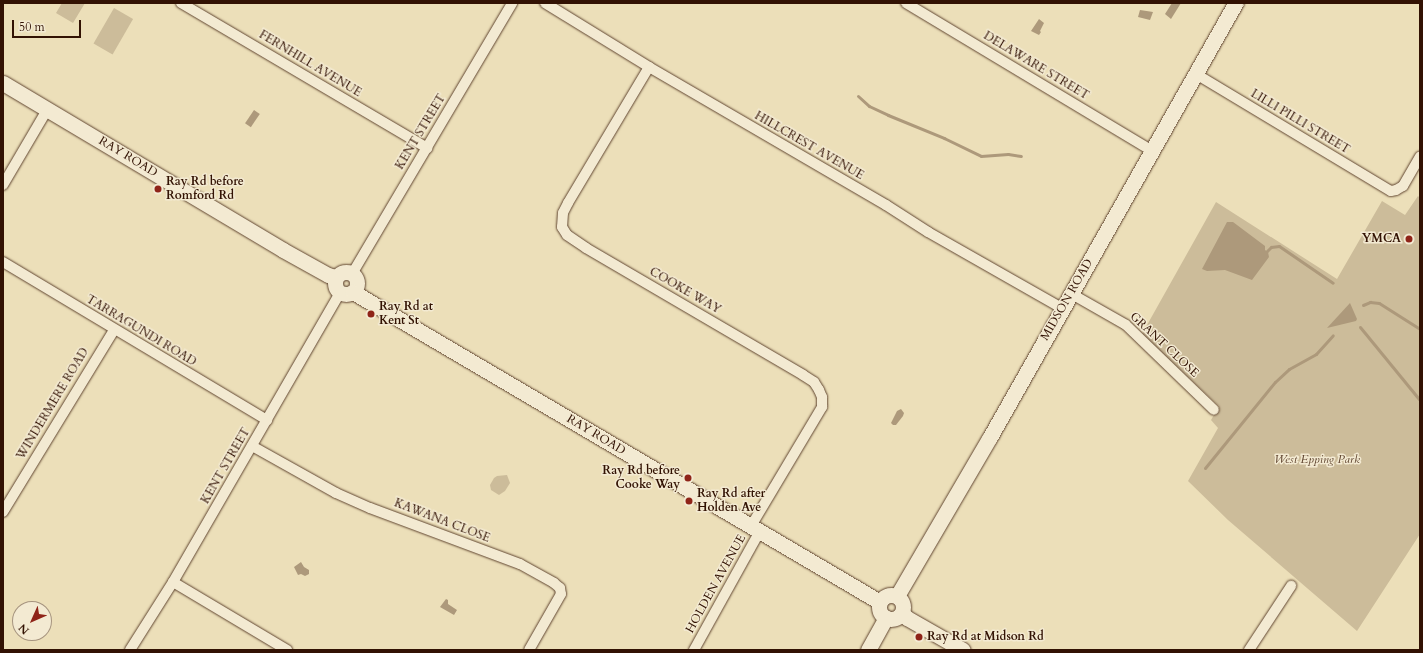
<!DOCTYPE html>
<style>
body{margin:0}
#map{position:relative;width:1423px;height:653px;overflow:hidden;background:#ecdfb9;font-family:Cardo,serif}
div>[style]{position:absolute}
.green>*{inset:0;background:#ccbc9a;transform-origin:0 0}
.water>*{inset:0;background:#ad997b;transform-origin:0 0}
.stream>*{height:3px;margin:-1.5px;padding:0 1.5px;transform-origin:1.5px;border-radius:1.5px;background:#ad997b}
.roads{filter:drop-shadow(0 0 1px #604530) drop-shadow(0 0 1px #604530)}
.street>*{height:10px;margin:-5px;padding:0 5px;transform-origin:5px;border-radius:5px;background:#f3ead2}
.secondary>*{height:15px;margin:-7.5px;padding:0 7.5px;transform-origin:7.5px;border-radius:7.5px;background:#f3ead2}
.secondary>.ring{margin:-7.5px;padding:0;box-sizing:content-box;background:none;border:15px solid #f3ead2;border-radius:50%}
.dots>*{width:11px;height:11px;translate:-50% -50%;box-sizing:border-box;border:2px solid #f3ead2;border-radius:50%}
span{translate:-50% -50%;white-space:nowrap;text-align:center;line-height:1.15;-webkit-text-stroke:3px #f3ead2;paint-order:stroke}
.street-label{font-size:12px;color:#321203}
.poi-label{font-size:12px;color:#321203;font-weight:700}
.left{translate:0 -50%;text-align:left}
.right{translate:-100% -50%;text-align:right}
.park-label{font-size:12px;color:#604530;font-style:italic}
.frame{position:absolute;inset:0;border:4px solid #321203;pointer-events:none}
.north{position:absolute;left:12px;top:601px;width:40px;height:40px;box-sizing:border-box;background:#f3ead2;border:1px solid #a6947f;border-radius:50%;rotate:225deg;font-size:11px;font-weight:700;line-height:16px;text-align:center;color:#321203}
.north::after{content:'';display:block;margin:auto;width:14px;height:18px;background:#8f2418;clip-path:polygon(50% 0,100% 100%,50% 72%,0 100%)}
.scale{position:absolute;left:12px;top:20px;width:69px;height:18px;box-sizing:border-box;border:2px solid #321203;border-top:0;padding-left:5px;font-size:12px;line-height:14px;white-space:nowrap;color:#321203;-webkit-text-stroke:3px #f3ead2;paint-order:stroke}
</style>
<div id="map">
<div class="green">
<div style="clip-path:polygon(62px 3px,85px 3px,73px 23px,56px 13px)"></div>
<div style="left:114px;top:8px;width:22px;height:41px;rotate:30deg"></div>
<div style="clip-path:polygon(1418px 196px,1420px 198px,1420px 534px,1357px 631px,1228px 520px,1188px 481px,1218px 428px,1211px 420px,1219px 406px,1142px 334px,1216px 202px,1337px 279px,1382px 201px,1405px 215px)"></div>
<div style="clip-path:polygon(507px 475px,510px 483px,505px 491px,499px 495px,491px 490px,490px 485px,494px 478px,497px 476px)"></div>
</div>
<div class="water">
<div style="clip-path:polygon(1172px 3px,1181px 3px,1171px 19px,1165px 14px)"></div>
<div style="clip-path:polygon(1140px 10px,1153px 12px,1150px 20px,1138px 17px)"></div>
<div style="clip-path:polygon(1039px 19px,1044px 23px,1040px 31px,1041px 32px,1039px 35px,1031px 31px)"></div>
<div style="left:254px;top:110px;width:7px;height:16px;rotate:34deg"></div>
<div style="clip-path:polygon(1227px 222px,1233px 222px,1265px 246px,1265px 250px,1268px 252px,1269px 257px,1252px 280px,1225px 270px,1207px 271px,1202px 269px)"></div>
<div style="clip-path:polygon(1350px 303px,1357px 319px,1356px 321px,1327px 328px)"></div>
<div style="clip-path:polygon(901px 409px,904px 413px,903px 416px,896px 425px,893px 425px,891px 423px,897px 411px)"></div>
<div style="clip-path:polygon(301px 562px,304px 567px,309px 570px,309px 574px,305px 576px,301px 574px,298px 575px,294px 567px)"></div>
<div style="clip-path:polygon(446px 599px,448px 600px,448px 604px,457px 610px,454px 615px,440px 607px)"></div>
</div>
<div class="stream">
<div style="left:858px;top:96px;width:15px;rotate:42deg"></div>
<div style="left:869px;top:106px;width:21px;rotate:25deg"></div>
<div style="left:888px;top:115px;width:61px;rotate:22.3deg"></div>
<div style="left:944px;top:138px;width:41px;rotate:25.9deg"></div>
<div style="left:981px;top:156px;width:27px;rotate:-4deg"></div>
<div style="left:1008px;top:154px;width:13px;rotate:9deg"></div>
<div style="left:1267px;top:251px;width:6px;rotate:-45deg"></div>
<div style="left:1271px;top:247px;width:8px;rotate:-7deg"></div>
<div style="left:1279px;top:246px;width:65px;rotate:34.4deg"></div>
<div style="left:1363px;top:305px;width:8px;rotate:-23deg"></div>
<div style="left:1370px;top:302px;width:9px;rotate:6deg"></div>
<div style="left:1379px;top:303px;width:49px;rotate:32.4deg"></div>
<div style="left:1360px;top:327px;width:93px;rotate:50.7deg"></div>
<div style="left:1205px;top:468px;width:111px;rotate:-50.9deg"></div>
<div style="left:1275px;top:382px;width:19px;rotate:-43deg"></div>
<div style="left:1289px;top:369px;width:31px;rotate:-29deg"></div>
<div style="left:1316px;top:354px;width:25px;rotate:-48deg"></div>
</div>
<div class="roads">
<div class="street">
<div style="left:181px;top:3px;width:286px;rotate:30.5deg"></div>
<div style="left:545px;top:3px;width:122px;rotate:31.6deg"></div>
<div style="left:649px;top:67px;width:274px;rotate:30.2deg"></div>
<div style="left:886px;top:205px;width:50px;rotate:32.7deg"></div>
<div style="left:928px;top:232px;width:154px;rotate:29.6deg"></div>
<div style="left:906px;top:3px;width:287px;rotate:31deg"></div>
<div style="left:649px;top:67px;width:158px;rotate:120.8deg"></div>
<div style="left:568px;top:203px;width:11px;rotate:117deg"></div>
<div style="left:563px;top:213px;width:14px;rotate:94deg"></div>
<div style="left:562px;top:227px;width:9px;rotate:58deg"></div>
<div style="left:567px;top:235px;width:23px;rotate:34deg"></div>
<div style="left:586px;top:248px;width:251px;rotate:30.3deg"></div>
<div style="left:803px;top:375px;width:13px;rotate:32deg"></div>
<div style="left:814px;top:382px;width:9px;rotate:58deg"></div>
<div style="left:819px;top:390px;width:8px;rotate:67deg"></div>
<div style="left:822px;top:397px;width:10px;rotate:90deg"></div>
<div style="left:822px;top:407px;width:139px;rotate:120.8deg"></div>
<div style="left:1196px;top:74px;width:227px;rotate:31deg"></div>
<div style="left:1391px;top:191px;width:5px;rotate:-11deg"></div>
<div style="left:1396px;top:190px;width:8px;rotate:-30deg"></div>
<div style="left:1403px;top:186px;width:34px;rotate:-60deg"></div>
<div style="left:3px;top:185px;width:87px;rotate:-59.6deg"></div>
<div style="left:3px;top:262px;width:308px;rotate:30.9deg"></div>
<div style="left:352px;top:274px;width:315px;rotate:-59.4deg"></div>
<div style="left:1070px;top:293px;width:64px;rotate:29.7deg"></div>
<div style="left:1126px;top:325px;width:122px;rotate:44deg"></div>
<div style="left:252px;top:446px;width:96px;rotate:29.2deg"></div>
<div style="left:336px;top:493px;width:37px;rotate:24deg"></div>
<div style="left:370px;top:508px;width:160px;rotate:20.5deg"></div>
<div style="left:520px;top:564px;width:39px;rotate:29deg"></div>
<div style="left:554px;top:583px;width:8px;rotate:40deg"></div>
<div style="left:560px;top:588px;width:6px;rotate:81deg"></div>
<div style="left:561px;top:594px;width:64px;rotate:119.7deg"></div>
<div style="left:3px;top:512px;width:213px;rotate:-58.6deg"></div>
<div style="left:173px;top:582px;width:133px;rotate:30.8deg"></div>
<div style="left:130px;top:650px;width:80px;rotate:-57.7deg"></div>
<div style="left:173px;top:582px;width:334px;rotate:-60deg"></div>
<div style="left:694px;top:650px;width:136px;rotate:-61deg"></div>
<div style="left:1249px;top:650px;width:77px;rotate:-56.7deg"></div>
</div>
<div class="secondary">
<div style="left:3px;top:83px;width:326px;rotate:30.8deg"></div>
<div style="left:283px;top:250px;width:51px;rotate:29.1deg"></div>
<div style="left:328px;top:275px;width:8px;rotate:14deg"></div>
<div class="ring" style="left:335px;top:272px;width:7px;height:7px"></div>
<div style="left:353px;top:292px;width:611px;rotate:30.47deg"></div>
<div class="ring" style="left:879px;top:595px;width:9px;height:9px"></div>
<div style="left:897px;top:596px;width:184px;rotate:-59.7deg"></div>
<div style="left:990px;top:437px;width:499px;rotate:-60.5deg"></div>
<div style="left:902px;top:613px;width:7px;rotate:45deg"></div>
<div style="left:907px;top:618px;width:64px;rotate:29.7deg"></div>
<div style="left:868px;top:650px;width:37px;rotate:-61deg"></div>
</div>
</div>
<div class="dots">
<div style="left:158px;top:189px;background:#8f2418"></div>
<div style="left:1409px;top:239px;background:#8f2418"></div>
<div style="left:371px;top:314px;background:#8f2418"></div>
<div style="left:688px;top:478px;background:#8f2418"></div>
<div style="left:689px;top:501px;background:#8f2418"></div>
<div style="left:919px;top:637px;background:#8f2418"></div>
</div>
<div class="street-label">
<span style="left:310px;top:64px;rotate:31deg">FERNHILL AVENUE</span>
<span style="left:1036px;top:66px;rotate:31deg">DELAWARE STREET</span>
<span style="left:1300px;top:122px;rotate:31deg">LILLI PILLI STREET</span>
<span style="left:421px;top:132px;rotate:-59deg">KENT STREET</span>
<span style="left:809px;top:146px;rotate:30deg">HILLCREST AVENUE</span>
<span style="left:128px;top:157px;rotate:31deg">RAY ROAD</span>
<span style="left:685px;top:291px;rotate:30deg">COOKE WAY</span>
<span style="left:1067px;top:300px;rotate:-60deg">MIDSON ROAD</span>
<span style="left:141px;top:331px;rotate:31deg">TARRAGUNDI ROAD</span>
<span style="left:1164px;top:345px;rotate:43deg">GRANT CLOSE</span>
<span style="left:53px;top:404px;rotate:-59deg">WINDERMERE ROAD</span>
<span style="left:596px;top:435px;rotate:31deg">RAY ROAD</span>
<span style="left:226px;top:466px;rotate:-60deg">KENT STREET</span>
<span style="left:442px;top:521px;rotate:21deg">KAWANA CLOSE</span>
<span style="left:716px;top:584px;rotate:-61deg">HOLDEN AVENUE</span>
</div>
<div class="poi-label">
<span class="left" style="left:166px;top:189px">Ray Rd before<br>Romford Rd</span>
<span class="right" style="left:1401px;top:239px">YMCA</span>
<span class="left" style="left:379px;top:314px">Ray Rd at<br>Kent St</span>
<span class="right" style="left:680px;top:478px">Ray Rd before<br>Cooke Way</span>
<span class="left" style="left:697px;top:501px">Ray Rd after<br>Holden Ave</span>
<span class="left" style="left:927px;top:637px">Ray Rd at Midson Rd</span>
</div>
<div class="park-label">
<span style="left:1317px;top:460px">West Epping Park</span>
</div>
<div class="frame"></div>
<div class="north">N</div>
<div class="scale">50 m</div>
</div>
